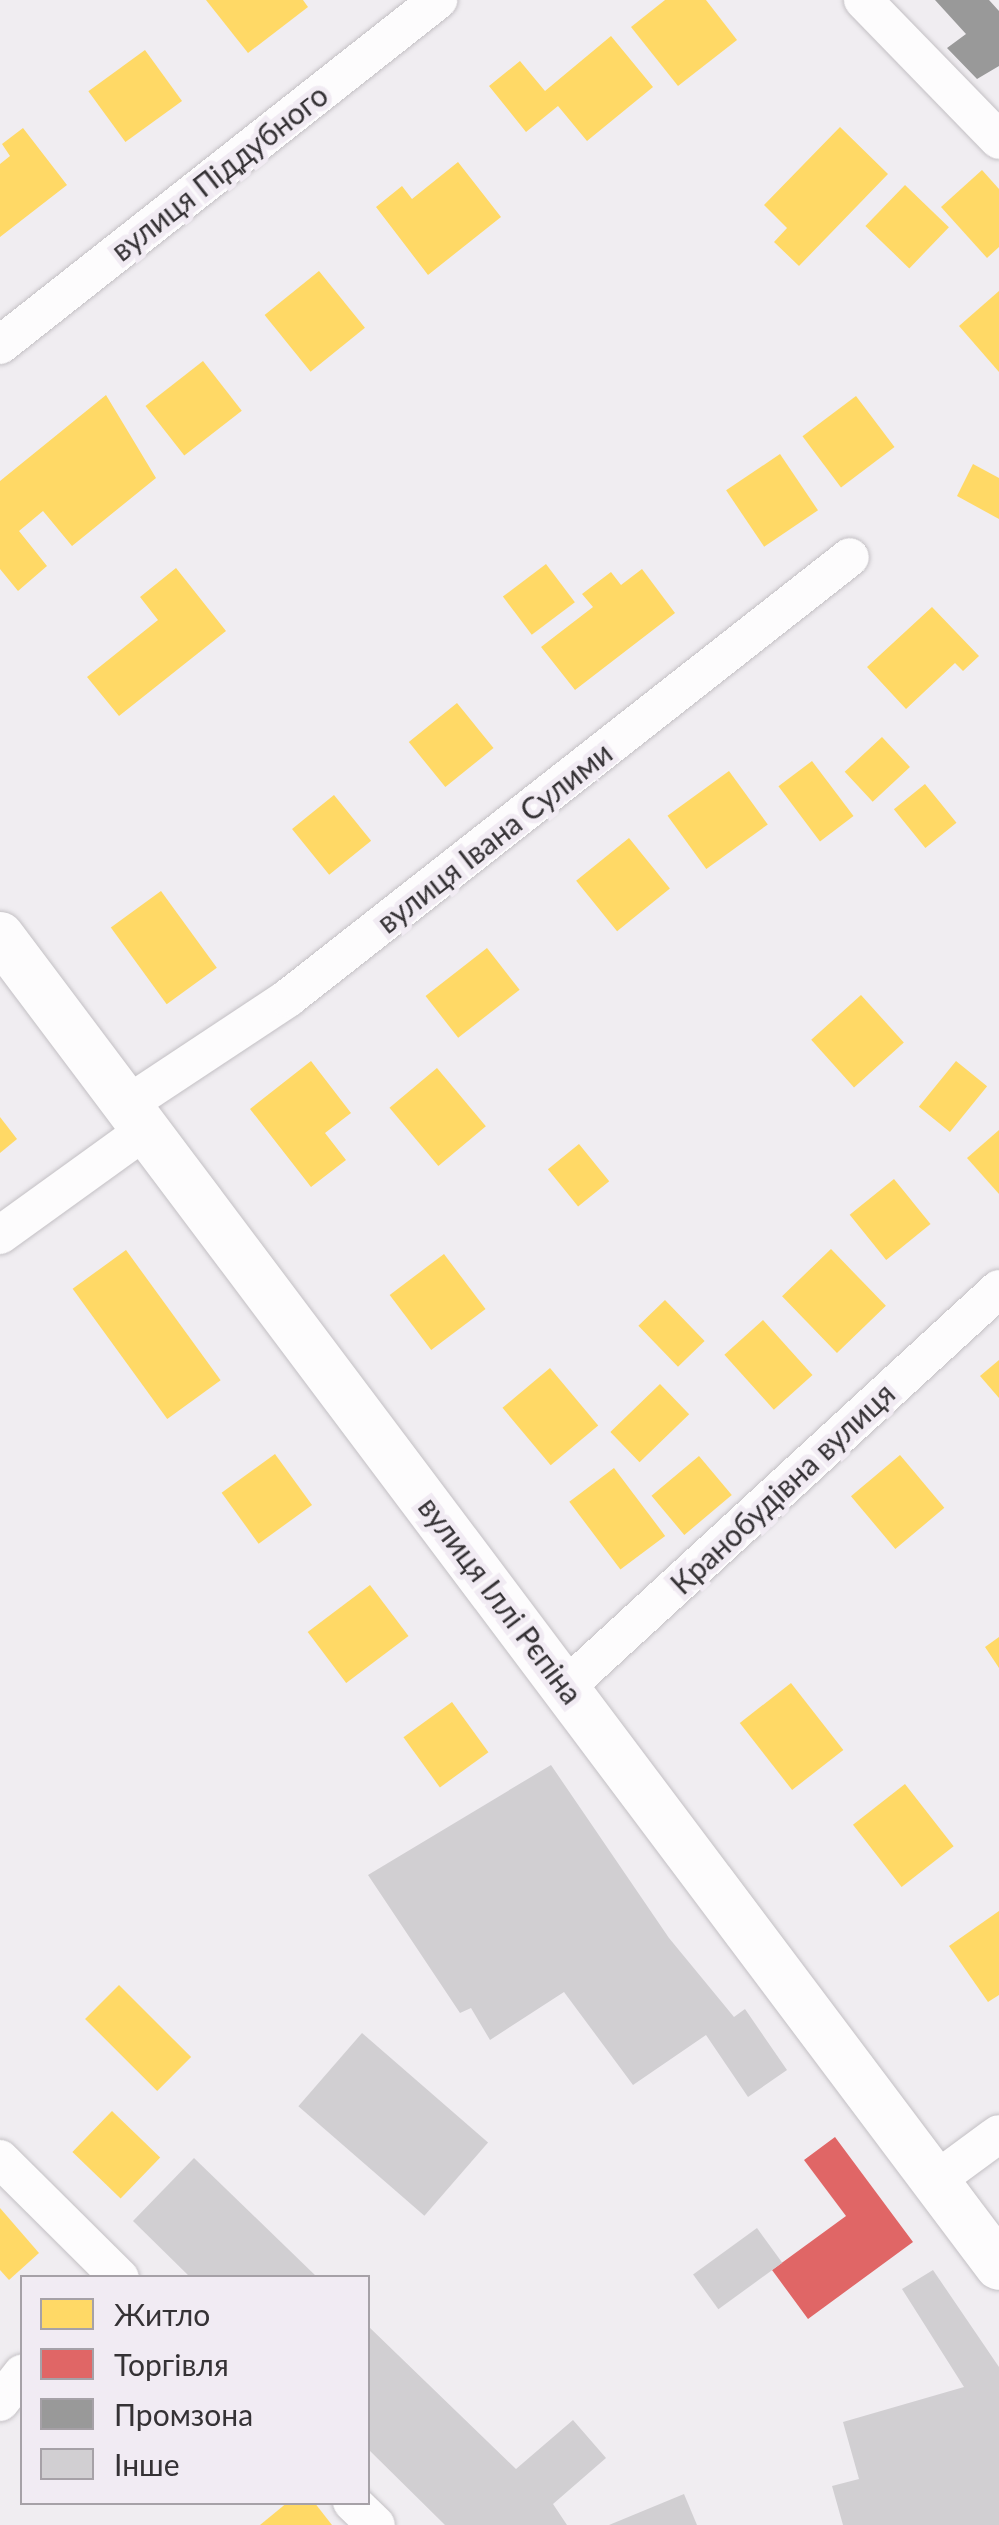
<!DOCTYPE html>
<meta charset="utf-8">
<style>
body{margin:0}
#map{position:relative;width:999px;height:2525px;overflow:hidden;background:#f0edf1;font-family:Lato,sans-serif}
div>[style]{position:absolute}
.homes>*{inset:0;background:#ffd966;transform-origin:0 0}
.shops>*{inset:0;background:#e06666}
.industry>*{inset:0;background:#999}
.building>*{inset:0;background:#d1cfd2;transform-origin:0 0}
.roads{filter:drop-shadow(0 0 2px #c3c0c4) drop-shadow(0 0 2px #c3c0c4)}
.minor>*{height:38px;margin:-19px;padding:0 19px;transform-origin:19px;border-radius:19px;background:#fdfcfd}
.tertiary>*{height:48px;margin:-24px;padding:0 24px;transform-origin:24px;border-radius:24px;background:#fdfcfd}
span{translate:-50% -50%;white-space:nowrap;text-align:center;line-height:1.15;-webkit-text-stroke:10px #f1ebf3;paint-order:stroke}
.street-label{font-size:30px;color:#353235}
.legend{position:absolute;left:20px;top:2275px;width:350px;height:230px;box-sizing:border-box;background:#f1ebf3;border:2px solid #a6a1a7;margin:0;padding:12px 18px;list-style:none;font-size:30px;color:#353235}
.legend li{display:flex;align-items:center;gap:20px;height:50px}
.legend b{width:50px;border:2px solid #a6a1a7}
</style>
<div id="map">
<div class="homes">
<div style="clip-path:polygon(206px 0,303px 0,308px 7px,248px 53px)"></div>
<div style="clip-path:polygon(665px 0,706px 0,737px 40px,678px 86px,631px 27px)"></div>
<div style="clip-path:polygon(611px 36px,653px 87px,587px 141px,558px 106px,526px 132px,489px 86px,520px 61px,545px 91px)"></div>
<div style="left:145px;top:50px;width:63px;height:70px;rotate:54deg"></div>
<div style="clip-path:polygon(840px 127px,888px 174px,799px 266px,774px 242px,787px 228px,764px 205px)"></div>
<div style="clip-path:polygon(23px 128px,67px 185px,0 237px,0 164px,10px 156px,2px 144px)"></div>
<div style="clip-path:polygon(458px 162px,501px 217px,428px 275px,376px 207px,402px 186px,412px 199px)"></div>
<div style="clip-path:polygon(982px 170px,999px 189px,999px 247px,987px 258px,941px 207px)"></div>
<div style="left:905px;top:185px;width:61px;height:57px;rotate:44deg"></div>
<div style="left:319px;top:271px;width:73px;height:70px;rotate:51deg"></div>
<div style="clip-path:polygon(999px 291px,999px 372px,959px 326px)"></div>
<div style="left:203px;top:361px;width:63px;height:73px;rotate:52deg"></div>
<div style="clip-path:polygon(106px 395px,156px 478px,72px 546px,43px 511px,19px 531px,47px 566px,18px 591px,0 569px,0 481px)"></div>
<div style="left:856px;top:396px;width:64px;height:67px;rotate:53deg"></div>
<div style="left:780px;top:454px;width:68px;height:65px;rotate:56deg"></div>
<div style="clip-path:polygon(973px 464px,999px 478px,999px 519px,957px 496px)"></div>
<div style="left:546px;top:564px;width:48px;height:54px;rotate:53deg"></div>
<div style="clip-path:polygon(176px 568px,226px 631px,119px 716px,87px 677px,158px 620px,140px 597px)"></div>
<div style="clip-path:polygon(642px 569px,675px 613px,575px 690px,541px 647px,593px 607px,582px 594px,611px 572px,621px 585px)"></div>
<div style="clip-path:polygon(932px 607px,979px 656px,963px 671px,955px 663px,906px 709px,867px 667px)"></div>
<div style="left:457px;top:703px;width:58px;height:62px;rotate:51deg"></div>
<div style="left:882px;top:737px;width:41px;height:51px;rotate:47deg"></div>
<div style="left:812px;top:761px;width:69px;height:42px;rotate:53deg"></div>
<div style="left:729px;top:771px;width:66px;height:76px;rotate:54deg"></div>
<div style="left:925px;top:784px;width:50px;height:40px;rotate:51deg"></div>
<div style="left:334px;top:795px;width:59px;height:54px;rotate:51deg"></div>
<div style="left:629px;top:838px;width:65px;height:68px;rotate:51deg"></div>
<div style="left:161px;top:891px;width:95px;height:62px;rotate:54deg"></div>
<div style="left:487px;top:948px;width:53px;height:78px;rotate:52deg"></div>
<div style="left:861px;top:995px;width:64px;height:67px;rotate:48deg"></div>
<div style="clip-path:polygon(311px 1061px,351px 1113px,325px 1133px,346px 1160px,311px 1187px,250px 1109px)"></div>
<div style="left:956px;top:1061px;width:40px;height:59px;rotate:39deg"></div>
<div style="left:437px;top:1068px;width:76px;height:62px;rotate:50deg"></div>
<div style="clip-path:polygon(0 1117px,17px 1139px,0 1153px)"></div>
<div style="clip-path:polygon(999px 1130px,999px 1194px,967px 1158px)"></div>
<div style="left:579px;top:1144px;width:48px;height:40px;rotate:51deg"></div>
<div style="left:894px;top:1179px;width:58px;height:57px;rotate:51deg"></div>
<div style="left:831px;top:1249px;width:79px;height:68px;rotate:46deg"></div>
<div style="left:126px;top:1250px;width:161px;height:66px;rotate:54deg"></div>
<div style="left:444px;top:1254px;width:69px;height:68px;rotate:53deg"></div>
<div style="left:665px;top:1300px;width:57px;height:37px;rotate:46deg"></div>
<div style="left:763px;top:1320px;width:74px;height:52px;rotate:48deg"></div>
<div style="clip-path:polygon(999px 1360px,999px 1398px,980px 1376px)"></div>
<div style="left:550px;top:1368px;width:75px;height:62px;rotate:50deg"></div>
<div style="left:660px;top:1384px;width:42px;height:69px;rotate:46deg"></div>
<div style="left:275px;top:1454px;width:63px;height:66px;rotate:54deg"></div>
<div style="left:900px;top:1455px;width:69px;height:64px;rotate:50deg"></div>
<div style="left:699px;top:1456px;width:51px;height:62px;rotate:50deg"></div>
<div style="left:614px;top:1468px;width:85px;height:56px;rotate:53deg"></div>
<div style="left:370px;top:1585px;width:64px;height:78px;rotate:53deg"></div>
<div style="clip-path:polygon(999px 1637px,999px 1668px,985px 1647px)"></div>
<div style="left:791px;top:1683px;width:85px;height:65px;rotate:52deg"></div>
<div style="left:452px;top:1702px;width:62px;height:60px;rotate:54deg"></div>
<div style="left:905px;top:1784px;width:79px;height:66px;rotate:52deg"></div>
<div style="clip-path:polygon(999px 1911px,999px 1995px,988px 2002px,949px 1946px)"></div>
<div style="left:119px;top:1985px;width:102px;height:48px;rotate:45deg"></div>
<div style="left:112px;top:2111px;width:67px;height:57px;rotate:44deg"></div>
<div style="clip-path:polygon(0 2208px,39px 2253px,9px 2280px,0 2270px)"></div>
<div style="clip-path:polygon(288px 2502px,314px 2502px,332px 2525px,260px 2525px)"></div>
</div>
<div class="shops">
<div style="clip-path:polygon(835px 2137px,913px 2242px,808px 2319px,772px 2270px,846px 2216px,804px 2160px)"></div>
</div>
<div class="industry">
<div style="clip-path:polygon(935px 0,989px 0,999px 11px,999px 66px,977px 79px,947px 48px,966px 34px)"></div>
</div>
<div class="building">
<div style="clip-path:polygon(551px 1765px,669px 1938px,734px 2017px,745px 2009px,787px 2070px,748px 2097px,706px 2035px,633px 2085px,564px 1992px,490px 2040px,471px 2008px,460px 2013px,368px 1875px)"></div>
<div style="left:362px;top:2033px;width:167px;height:97px;rotate:41deg"></div>
<div style="clip-path:polygon(194px 2158px,318px 2278px,191px 2278px,133px 2221px)"></div>
<div style="left:757px;top:2228px;width:43px;height:79px;rotate:54deg"></div>
<div style="clip-path:polygon(933px 2270px,999px 2367px,999px 2525px,843px 2525px,832px 2486px,859px 2479px,843px 2422px,964px 2387px,902px 2289px)"></div>
<div style="clip-path:polygon(368px 2326px,516px 2469px,573px 2420px,606px 2458px,553px 2504px,567px 2525px,445px 2525px,368px 2449px)"></div>
<div style="clip-path:polygon(684px 2494px,697px 2525px,609px 2525px)"></div>
</div>
<div class="roads">
<div class="minor">
<div style="left:863px;top:0;width:195px;rotate:45.8deg"></div>
<div style="left:0;top:345px;width:558px;rotate:-38.23deg"></div>
<div style="left:128px;top:1104px;width:192px;rotate:-33.5deg"></div>
<div style="left:288px;top:998px;width:714px;rotate:-38.12deg"></div>
<div style="left:0;top:1235px;width:181px;rotate:-35.8deg"></div>
<div style="left:566px;top:1687px;width:588px;rotate:-42.59deg"></div>
<div style="left:0;top:2159px;width:169px;rotate:44.8deg"></div>
<div style="left:939px;top:2178px;width:74px;rotate:-36.3deg"></div>
<div style="left:0;top:2402px;width:36px;rotate:-52deg"></div>
<div style="left:352px;top:2502px;width:33px;rotate:44deg"></div>
</div>
<div class="tertiary">
<div style="left:0;top:936px;width:1663px;rotate:53.09deg"></div>
</div>
</div>
<div class="street-label">
<span style="left:219px;top:172px;rotate:-38deg">вулиця Піддубного</span>
<span style="left:494px;top:837px;rotate:-38deg">вулиця Івана Сулими</span>
<span style="left:782px;top:1488px;rotate:-43deg">Кранобудівна вулиця</span>
<span style="left:501px;top:1600px;rotate:53deg">вулиця Іллі Рєпіна</span>
</div>
<ul class="legend">
<li><b style="height:28px;background:#ffd966"></b>Житло</li>
<li><b style="height:28px;background:#e06666"></b>Торгівля</li>
<li><b style="height:28px;background:#999"></b>Промзона</li>
<li><b style="height:28px;background:#d1cfd2"></b>Інше</li>
</ul>
</div>
